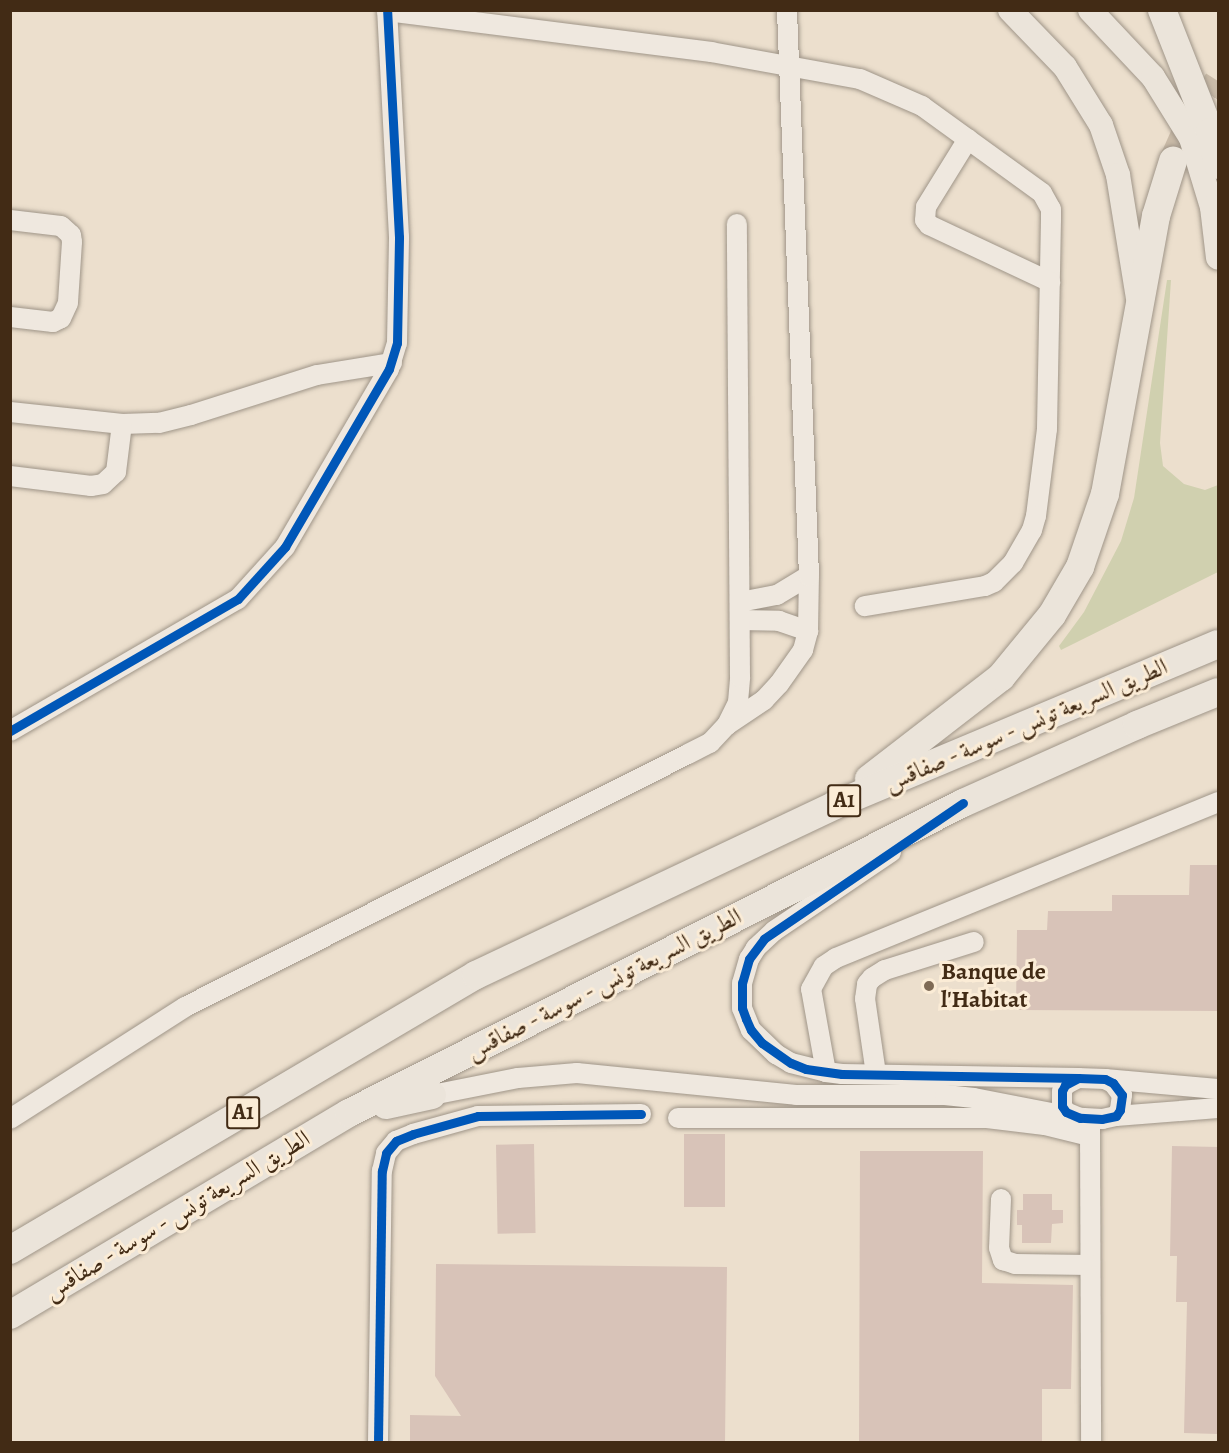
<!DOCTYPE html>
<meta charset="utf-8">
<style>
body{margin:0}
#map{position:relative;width:1229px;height:1453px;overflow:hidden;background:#ecdfcd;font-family:Alegreya,Amiri,serif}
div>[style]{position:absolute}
.green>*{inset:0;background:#d0d0af}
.building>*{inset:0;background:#d8c3b8;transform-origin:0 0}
.highway-tunnel>*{height:28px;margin-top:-14px;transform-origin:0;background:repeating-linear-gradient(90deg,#cabba8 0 28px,transparent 0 42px)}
.roads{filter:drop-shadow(0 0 2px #9f9588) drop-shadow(0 0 2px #9f9588)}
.minor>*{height:20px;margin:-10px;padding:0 10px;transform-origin:10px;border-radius:10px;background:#efe8df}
.major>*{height:24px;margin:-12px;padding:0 12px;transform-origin:12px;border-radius:12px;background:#ebe4da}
.highway>*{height:28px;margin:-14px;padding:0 14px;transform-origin:14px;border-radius:14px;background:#ebe4da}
.cycleway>*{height:9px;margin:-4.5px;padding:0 4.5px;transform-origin:4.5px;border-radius:4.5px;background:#0057b8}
.dots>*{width:16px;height:16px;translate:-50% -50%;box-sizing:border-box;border:3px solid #fbecd6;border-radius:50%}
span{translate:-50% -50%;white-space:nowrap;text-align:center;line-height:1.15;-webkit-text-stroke:6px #fbecd6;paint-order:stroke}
.shield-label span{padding:2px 4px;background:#fbecd6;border:2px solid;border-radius:4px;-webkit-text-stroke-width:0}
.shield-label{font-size:22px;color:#422b15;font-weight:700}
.street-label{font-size:24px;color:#422b15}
.poi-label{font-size:24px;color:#422b15;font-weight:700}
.left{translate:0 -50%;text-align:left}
.frame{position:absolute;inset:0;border:12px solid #422b15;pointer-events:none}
</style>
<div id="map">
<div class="green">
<div style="clip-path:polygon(1167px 280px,1171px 280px,1160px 443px,1163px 466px,1184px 484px,1205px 490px,1218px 485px,1218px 572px,1061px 650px,1059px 646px,1084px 612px,1121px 541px,1134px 498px)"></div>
</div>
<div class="building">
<div style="clip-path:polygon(1190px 865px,1218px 865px,1218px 1011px,1016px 1010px,1017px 930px,1047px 930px,1048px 911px,1112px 911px,1112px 895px,1189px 895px)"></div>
<div style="left:684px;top:1134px;width:41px;height:73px"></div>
<div style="left:534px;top:1144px;width:89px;height:38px;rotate:89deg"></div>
<div style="clip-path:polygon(1172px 1146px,1218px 1147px,1218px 1434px,1184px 1433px,1187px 1302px,1176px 1302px,1177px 1256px,1170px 1256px)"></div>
<div style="clip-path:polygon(860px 1151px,983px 1151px,982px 1283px,1073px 1285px,1071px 1389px,1042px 1389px,1042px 1443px,859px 1443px)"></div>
<div style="clip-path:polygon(1023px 1194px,1052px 1194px,1052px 1210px,1063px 1210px,1063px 1223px,1052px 1224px,1051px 1243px,1022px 1243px,1022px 1225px,1017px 1225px,1017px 1210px,1023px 1210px)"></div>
<div style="clip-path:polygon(436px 1264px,727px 1267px,725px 1443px,410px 1443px,410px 1415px,461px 1416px,435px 1376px)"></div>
</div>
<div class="highway-tunnel">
<div style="left:1173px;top:161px;width:34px;rotate:-66deg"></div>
<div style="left:1187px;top:130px;width:58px;rotate:-57.7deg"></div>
</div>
<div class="roads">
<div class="minor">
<div style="left:387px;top:11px;width:327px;rotate:7.2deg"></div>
<div style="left:711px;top:52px;width:151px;rotate:10.3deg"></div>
<div style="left:860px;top:79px;width:68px;rotate:23.5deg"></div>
<div style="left:922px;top:106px;width:148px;rotate:35.9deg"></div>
<div style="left:1042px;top:193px;width:18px;rotate:61deg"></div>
<div style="left:1051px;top:209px;width:10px;rotate:90deg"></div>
<div style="left:1051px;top:219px;width:210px;rotate:91.1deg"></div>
<div style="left:1047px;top:429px;width:88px;rotate:97.2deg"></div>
<div style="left:1036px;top:516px;width:15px;rotate:106deg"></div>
<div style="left:1032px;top:530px;width:38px;rotate:120deg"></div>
<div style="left:1013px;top:563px;width:27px;rotate:135deg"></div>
<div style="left:994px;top:582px;width:10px;rotate:156deg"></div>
<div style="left:985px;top:586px;width:122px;rotate:170.5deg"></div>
<div style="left:968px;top:139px;width:80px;rotate:121.7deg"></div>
<div style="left:926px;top:207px;width:13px;rotate:94deg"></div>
<div style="left:925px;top:220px;width:6px;rotate:51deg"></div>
<div style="left:929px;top:225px;width:134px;rotate:25.2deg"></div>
<div style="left:10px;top:220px;width:51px;rotate:6.7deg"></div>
<div style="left:61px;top:226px;width:13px;rotate:42deg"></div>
<div style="left:71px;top:235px;width:7px;rotate:82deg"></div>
<div style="left:72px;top:242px;width:61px;rotate:93.8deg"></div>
<div style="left:68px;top:303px;width:17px;rotate:115deg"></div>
<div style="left:61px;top:318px;width:9px;rotate:153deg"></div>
<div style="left:53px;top:322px;width:43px;rotate:-173.4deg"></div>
<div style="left:10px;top:412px;width:113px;rotate:6.1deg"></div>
<div style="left:122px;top:424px;width:37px;rotate:-2deg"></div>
<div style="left:159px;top:423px;width:33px;rotate:-14deg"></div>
<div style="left:191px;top:415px;width:132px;rotate:-17.6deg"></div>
<div style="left:317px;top:375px;width:76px;rotate:-9.1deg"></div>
<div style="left:10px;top:476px;width:82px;rotate:7deg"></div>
<div style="left:91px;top:486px;width:12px;rotate:-9deg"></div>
<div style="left:103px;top:484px;width:18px;rotate:-43deg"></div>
<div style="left:116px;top:472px;width:48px;rotate:-82.9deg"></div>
<div style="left:740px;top:602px;width:38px;rotate:-11deg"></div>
<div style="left:777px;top:595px;width:37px;rotate:-31deg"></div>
<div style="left:740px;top:620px;width:39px;rotate:1deg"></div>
<div style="left:779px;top:621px;width:31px;rotate:19deg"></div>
<div style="left:727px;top:725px;width:45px;rotate:-34deg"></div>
<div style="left:764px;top:700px;width:22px;rotate:-47deg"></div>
<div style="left:779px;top:684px;width:42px;rotate:-54.8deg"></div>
<div style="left:803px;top:650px;width:20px;rotate:-75deg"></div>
<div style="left:808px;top:631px;width:55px;rotate:-89deg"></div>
<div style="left:809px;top:576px;width:566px;rotate:-92.23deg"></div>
<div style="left:10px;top:731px;width:263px;rotate:-30.1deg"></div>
<div style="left:238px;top:599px;width:70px;rotate:-47.9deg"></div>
<div style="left:285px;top:547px;width:206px;rotate:-59.7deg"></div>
<div style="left:389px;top:369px;width:27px;rotate:-73deg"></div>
<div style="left:397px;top:343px;width:106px;rotate:-88.9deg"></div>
<div style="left:399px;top:237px;width:227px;rotate:-93deg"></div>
<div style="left:891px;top:852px;width:141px;rotate:146deg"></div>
<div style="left:774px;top:931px;width:25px;rotate:137deg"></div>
<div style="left:756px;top:948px;width:13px;rotate:122deg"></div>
<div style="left:749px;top:959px;width:25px;rotate:106deg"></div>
<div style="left:742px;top:983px;width:25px;rotate:90deg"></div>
<div style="left:742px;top:1008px;width:24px;rotate:68deg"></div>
<div style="left:751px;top:1030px;width:35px;rotate:44deg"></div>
<div style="left:776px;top:1054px;width:17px;rotate:31deg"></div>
<div style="left:791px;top:1063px;width:36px;rotate:14deg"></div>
<div style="left:826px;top:1072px;width:16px;rotate:7deg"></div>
<div style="left:842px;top:1074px;width:236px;rotate:1deg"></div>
<div style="left:1078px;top:1078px;width:27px;rotate:2deg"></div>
<div style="left:1105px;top:1079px;width:9px;rotate:27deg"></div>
<div style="left:1113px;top:1083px;width:15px;rotate:53deg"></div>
<div style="left:1122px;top:1095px;width:15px;rotate:98deg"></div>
<div style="left:1120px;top:1110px;width:7px;rotate:124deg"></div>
<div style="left:1116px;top:1116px;width:14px;rotate:168deg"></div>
<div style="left:1102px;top:1119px;width:22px;rotate:-177deg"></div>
<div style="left:1080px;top:1118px;width:15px;rotate:-157deg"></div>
<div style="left:1066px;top:1112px;width:7px;rotate:-124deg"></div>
<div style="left:1062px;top:1106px;width:15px;rotate:-90deg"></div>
<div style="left:1062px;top:1091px;width:7px;rotate:-63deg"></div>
<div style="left:1065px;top:1085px;width:15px;rotate:-28deg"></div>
<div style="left:826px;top:1072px;width:84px;rotate:-100.2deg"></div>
<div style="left:811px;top:989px;width:26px;rotate:-61deg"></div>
<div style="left:824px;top:966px;width:14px;rotate:-34deg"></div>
<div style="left:836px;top:958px;width:413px;rotate:-22.2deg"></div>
<div style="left:876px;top:1074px;width:76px;rotate:-98.3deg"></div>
<div style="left:865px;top:999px;width:15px;rotate:-82deg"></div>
<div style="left:867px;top:984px;width:8px;rotate:-50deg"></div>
<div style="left:872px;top:978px;width:15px;rotate:-32deg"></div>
<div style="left:885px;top:970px;width:93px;rotate:-17.5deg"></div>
<div style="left:1105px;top:1079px;width:113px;rotate:5.1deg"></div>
<div style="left:432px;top:1095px;width:88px;rotate:-11.2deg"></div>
<div style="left:518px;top:1078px;width:59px;rotate:-4.8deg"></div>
<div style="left:577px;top:1073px;width:220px;rotate:5.7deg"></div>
<div style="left:796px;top:1095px;width:149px"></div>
<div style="left:945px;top:1095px;width:29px;rotate:6deg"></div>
<div style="left:974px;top:1098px;width:100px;rotate:11deg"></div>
<div style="left:1116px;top:1116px;width:102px;rotate:-4.5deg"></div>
<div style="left:678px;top:1118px;width:309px"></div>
<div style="left:987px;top:1118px;width:58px;rotate:6.9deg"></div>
<div style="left:1045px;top:1125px;width:45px;rotate:14deg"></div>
<div style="left:10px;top:1119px;width:208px;rotate:-32.6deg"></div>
<div style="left:185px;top:1007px;width:563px;rotate:-26.7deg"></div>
<div style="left:688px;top:754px;width:25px;rotate:-27deg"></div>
<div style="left:710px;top:743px;width:25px;rotate:-47deg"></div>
<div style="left:727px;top:725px;width:25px;rotate:-64deg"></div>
<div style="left:738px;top:702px;width:25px;rotate:-85deg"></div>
<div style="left:740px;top:677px;width:453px;rotate:-90.4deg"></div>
<div style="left:1090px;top:1125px;width:317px;rotate:89.8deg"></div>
<div style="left:1001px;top:1199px;width:49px;rotate:92.3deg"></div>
<div style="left:999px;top:1248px;width:13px;rotate:72deg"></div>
<div style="left:1003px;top:1260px;width:13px;rotate:18deg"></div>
<div style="left:1015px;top:1264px;width:75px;rotate:0.8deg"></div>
<div style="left:378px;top:1442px;width:271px;rotate:-89.2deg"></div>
<div style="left:382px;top:1171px;width:18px;rotate:-77deg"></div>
<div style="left:386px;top:1153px;width:16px;rotate:-50deg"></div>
<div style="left:396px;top:1141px;width:18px;rotate:-22deg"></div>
<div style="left:413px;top:1134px;width:67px;rotate:-15.5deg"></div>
<div style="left:478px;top:1116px;width:163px;rotate:-0.7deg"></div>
</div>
<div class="major">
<div style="left:1010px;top:10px;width:79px;rotate:46deg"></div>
<div style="left:1065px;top:67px;width:68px;rotate:58.2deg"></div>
<div style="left:1101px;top:125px;width:53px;rotate:71.2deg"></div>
<div style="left:1118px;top:175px;width:125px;rotate:80.8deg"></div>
<div style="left:1090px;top:10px;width:92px;rotate:46.8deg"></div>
<div style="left:1153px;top:77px;width:72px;rotate:58.1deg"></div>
<div style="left:1191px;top:138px;width:72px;rotate:73.1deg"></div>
<div style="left:1212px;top:207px;width:51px;rotate:83.3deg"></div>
</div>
<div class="highway">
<div style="left:1162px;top:10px;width:131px;rotate:68.5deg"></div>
<div style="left:1210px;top:132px;width:34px;rotate:76deg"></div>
<div style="left:869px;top:779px;width:167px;rotate:-37.7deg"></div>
<div style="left:1001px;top:677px;width:80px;rotate:-50.6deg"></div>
<div style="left:1052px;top:615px;width:56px;rotate:-59.7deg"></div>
<div style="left:1080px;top:567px;width:77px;rotate:-71.1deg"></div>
<div style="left:1105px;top:494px;width:283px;rotate:-79.6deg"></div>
<div style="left:1156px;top:216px;width:58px;rotate:-72.8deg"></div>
<div style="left:386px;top:1105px;width:47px;rotate:-12.3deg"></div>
<div style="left:10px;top:1250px;width:541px;rotate:-30.55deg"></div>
<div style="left:476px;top:975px;width:397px;rotate:-25.3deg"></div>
<div style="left:835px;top:805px;width:415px;rotate:-22.8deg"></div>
<div style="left:10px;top:1315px;width:395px;rotate:-30.8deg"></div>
<div style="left:349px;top:1113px;width:688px;rotate:-26.79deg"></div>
<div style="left:963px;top:803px;width:191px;rotate:-24.1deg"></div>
<div style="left:1137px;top:725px;width:87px;rotate:-22.2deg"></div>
</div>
</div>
<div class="cycleway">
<div style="left:10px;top:731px;width:263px;rotate:-30.1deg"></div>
<div style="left:238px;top:599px;width:70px;rotate:-47.9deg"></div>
<div style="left:285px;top:547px;width:206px;rotate:-59.7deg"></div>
<div style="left:389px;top:369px;width:27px;rotate:-73deg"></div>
<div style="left:397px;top:343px;width:106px;rotate:-88.9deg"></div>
<div style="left:399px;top:237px;width:227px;rotate:-93deg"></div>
<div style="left:963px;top:803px;width:241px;rotate:145.7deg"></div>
<div style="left:764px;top:939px;width:25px;rotate:127deg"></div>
<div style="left:749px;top:959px;width:25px;rotate:106deg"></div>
<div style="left:742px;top:983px;width:25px;rotate:90deg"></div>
<div style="left:742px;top:1008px;width:12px;rotate:70deg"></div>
<div style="left:746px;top:1019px;width:12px;rotate:66deg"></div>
<div style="left:751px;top:1030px;width:17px;rotate:50deg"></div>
<div style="left:762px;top:1043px;width:35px;rotate:35deg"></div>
<div style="left:791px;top:1063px;width:16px;rotate:22deg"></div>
<div style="left:806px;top:1069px;width:36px;rotate:8deg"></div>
<div style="left:842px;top:1074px;width:236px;rotate:1deg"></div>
<div style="left:1078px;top:1078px;width:27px;rotate:2deg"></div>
<div style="left:1105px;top:1079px;width:9px;rotate:27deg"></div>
<div style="left:1113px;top:1083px;width:15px;rotate:53deg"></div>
<div style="left:1122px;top:1095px;width:15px;rotate:98deg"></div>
<div style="left:1120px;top:1110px;width:7px;rotate:124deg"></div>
<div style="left:1116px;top:1116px;width:14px;rotate:168deg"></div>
<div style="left:1102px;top:1119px;width:22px;rotate:-177deg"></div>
<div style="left:1080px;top:1118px;width:15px;rotate:-157deg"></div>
<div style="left:1066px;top:1112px;width:7px;rotate:-124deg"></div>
<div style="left:1062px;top:1106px;width:15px;rotate:-90deg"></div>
<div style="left:1062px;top:1091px;width:7px;rotate:-63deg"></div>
<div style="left:1065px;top:1085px;width:15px;rotate:-28deg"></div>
<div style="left:378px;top:1442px;width:271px;rotate:-89.2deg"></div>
<div style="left:382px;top:1171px;width:18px;rotate:-77deg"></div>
<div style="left:386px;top:1153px;width:16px;rotate:-50deg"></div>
<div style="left:396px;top:1141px;width:18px;rotate:-22deg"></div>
<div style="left:413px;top:1134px;width:67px;rotate:-15.5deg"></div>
<div style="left:478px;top:1116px;width:163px;rotate:-0.7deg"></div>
</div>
<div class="dots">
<div style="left:929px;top:986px;background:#7e6a55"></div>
</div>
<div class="shield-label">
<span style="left:844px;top:801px">A1</span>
<span style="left:243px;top:1113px">A1</span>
</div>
<div class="street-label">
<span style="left:1026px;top:725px;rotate:-23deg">الطريق السريعة تونس - سوسة - صفاقس</span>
<span style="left:604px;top:984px;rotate:-27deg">الطريق السريعة تونس - سوسة - صفاقس</span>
<span style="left:177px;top:1215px;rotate:-31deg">الطريق السريعة تونس - سوسة - صفاقس</span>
</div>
<div class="poi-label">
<span class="left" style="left:941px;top:986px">Banque de<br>l'Habitat</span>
</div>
<div class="frame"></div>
</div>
